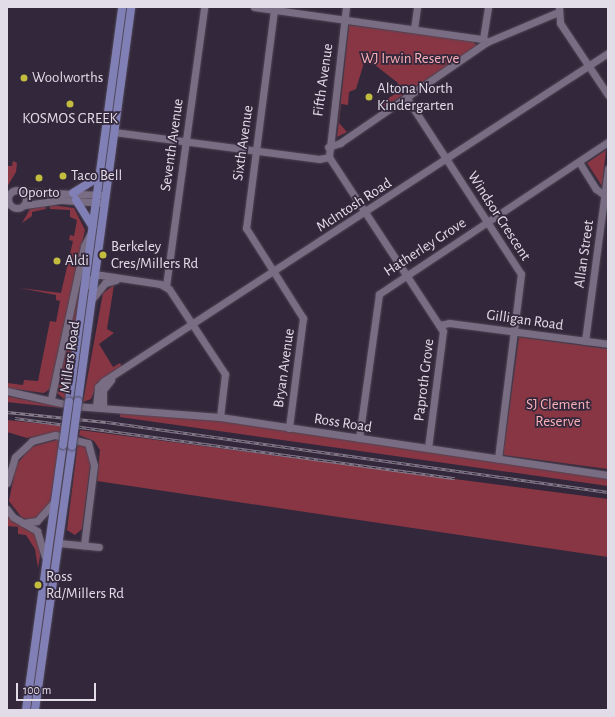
<!DOCTYPE html>
<style>
body{margin:0}
#map{position:relative;width:615px;height:717px;overflow:hidden;background:#33283b;font-family:"Alegreya Sans",sans-serif}
div>[style]{position:absolute}
.green>*{inset:0;background:#893644}
.roads{filter:drop-shadow(0 0 1px #4f4655) drop-shadow(0 0 1px #4f4655)}
.minor>*{height:7px;margin:-3.5px;padding:0 3.5px;transform-origin:3.5px;border-radius:3.5px;background:#796d83}
.minor>.ring{margin:-3.5px;padding:0;box-sizing:content-box;background:none;border:7px solid #796d83;border-radius:50%}
.major>*{height:8px;margin:-4px;padding:0 4px;transform-origin:4px;border-radius:4px;background:#8080b7}
.rail>*{height:3px;margin-top:-1.5px;transform-origin:0;background:repeating-linear-gradient(90deg,#33283b 0 4.5px,#847b8b 0 9px);box-sizing:border-box;border-block:1px solid #847b8b}
.bridges{filter:drop-shadow(0 0 1px #4f4655) drop-shadow(0 0 1px #4f4655)}
.major-bridge>*{height:8px;margin:-4px;padding:0 4px;transform-origin:4px;border-radius:4px;background:#8080b7}
.dots>*{width:11px;height:11px;translate:-50% -50%;box-sizing:border-box;border:2px solid #33283b;border-radius:50%}
span{translate:-50% -50%;white-space:nowrap;text-align:center;line-height:1.15;-webkit-text-stroke:3.5px #33283b;paint-order:stroke}
.park-label{font-size:15px;color:#fbafb7}
.poi-label{font-size:15px;color:#e2dbe8}
.left{translate:0 -50%;text-align:left}
.street-label{font-size:15px;color:#e2dbe8}
.frame{position:absolute;inset:0;border:8px solid #e2dbe8;pointer-events:none}
.scale{position:absolute;left:16px;top:683px;width:80px;height:18px;box-sizing:border-box;border:2px solid #e2dbe8;border-top:0;padding-left:5px;font-size:12px;line-height:14px;white-space:nowrap;color:#e2dbe8;-webkit-text-stroke:3px #33283b;paint-order:stroke}
</style>
<div id="map">
<div class="green">
<div style="clip-path:polygon(349px 25px,473px 41px,477px 46px,385px 107px,381px 103px,398px 92px,398px 83px,375px 65px,364px 63px,356px 89px,349px 92px,348px 105px,341px 104px,339px 123px,347px 132px,337px 137px)"></div>
<div style="clip-path:polygon(606px 150px,602px 186px,587px 163px)"></div>
<div style="clip-path:polygon(13px 161px,17px 163px,16px 172px,7px 187px,7px 166px,12px 166px)"></div>
<div style="clip-path:polygon(50px 205px,74px 208px,85px 230px,50px 389px,44px 393px,7px 388px,7px 383px,23px 385px,24px 380px,38px 381px,50px 321px,56px 322px,60px 301px,56px 300px,56px 295px,20px 288px,61px 293px,73px 241px,69px 240px,70px 235px,74px 236px,77px 220px,70px 217px,70px 210px,50px 209px)"></div>
<div style="clip-path:polygon(45px 206px,46px 209px,32px 212px,32px 216px,22px 223px,30px 209px)"></div>
<div style="clip-path:polygon(81px 270px,83px 270px,65px 400px,57px 393px)"></div>
<div style="clip-path:polygon(114px 285px,107px 329px,114px 333px,99px 344px,113px 367px,120px 363px,122px 367px,98px 382px,91px 399px,83px 402px,103px 293px)"></div>
<div style="clip-path:polygon(519px 337px,608px 349px,608px 469px,503px 455px)"></div>
<div style="clip-path:polygon(7px 396px,61px 407px,62px 408px,7px 402px)"></div>
<div style="clip-path:polygon(120px 413px,199px 418px,608px 478px,608px 486px,120px 417px)"></div>
<div style="clip-path:polygon(7px 420px,62px 426px,61px 432px,27px 438px,7px 432px)"></div>
<div style="clip-path:polygon(80px 430px,608px 499px,608px 557px,97px 481px,100px 450px,94px 441px,79px 435px)"></div>
<div style="clip-path:polygon(60px 439px,50px 505px,44px 514px,31px 520px,22px 518px,9px 501px,16px 465px,31px 447px)"></div>
<div style="clip-path:polygon(67px 440px,33px 710px,30px 710px,36px 668px)"></div>
<div style="clip-path:polygon(78px 442px,86px 446px,91px 460px,82px 529px,75px 535px,67px 530px)"></div>
<div style="clip-path:polygon(7px 514px,35px 533px,41px 550px,38px 568px,35px 549px,26px 535px,18px 534px,18px 527px,7px 526px)"></div>
</div>
<div class="roads">
<div class="minor">
<div style="left:254px;top:7px;width:231px;rotate:8deg"></div>
<div style="left:483px;top:39px;width:5px;rotate:37deg"></div>
<div style="left:346px;top:7px;width:151px;rotate:96.5deg"></div>
<div style="left:329px;top:157px;width:208px;rotate:56.8deg"></div>
<div style="left:443px;top:331px;width:118px;rotate:97.3deg"></div>
<div style="left:559px;top:7px;width:16px;rotate:86deg"></div>
<div style="left:560px;top:23px;width:87px;rotate:56.3deg"></div>
<div style="left:274px;top:10px;width:220px;rotate:97.3deg"></div>
<div style="left:246px;top:228px;width:107px;rotate:57.7deg"></div>
<div style="left:303px;top:318px;width:111px;rotate:97.3deg"></div>
<div style="left:414px;top:29px;width:22px;rotate:-82deg"></div>
<div style="left:483px;top:39px;width:32px;rotate:-81deg"></div>
<div style="left:406px;top:97px;width:211px;rotate:57deg"></div>
<div style="left:521px;top:274px;width:186px;rotate:97.1deg"></div>
<div style="left:114px;top:132px;width:207px;rotate:7.5deg"></div>
<div style="left:319px;top:159px;width:10px;rotate:-11deg"></div>
<div style="left:328px;top:147px;width:13px;rotate:-18deg"></div>
<div style="left:340px;top:143px;width:178px;rotate:-34.5deg"></div>
<div style="left:487px;top:42px;width:77px;rotate:-22.9deg"></div>
<div style="left:579px;top:162px;width:32px;rotate:58deg"></div>
<div style="left:596px;top:189px;width:14px;rotate:36deg"></div>
<div class="ring" style="left:8px;top:190px;width:11px;height:11px"></div>
<div style="left:23px;top:192px;width:82px;rotate:2.1deg"></div>
<div style="left:25px;top:205px;width:37px;rotate:-8deg"></div>
<div style="left:62px;top:200px;width:42px;rotate:4.1deg"></div>
<div style="left:166px;top:286px;width:282px;rotate:-82.2deg"></div>
<div style="left:85px;top:287px;width:16px;rotate:-50deg"></div>
<div style="left:95px;top:275px;width:6px"></div>
<div style="left:101px;top:275px;width:60px;rotate:8.7deg"></div>
<div style="left:160px;top:284px;width:10px;rotate:29deg"></div>
<div style="left:169px;top:289px;width:102px;rotate:56.6deg"></div>
<div style="left:225px;top:374px;width:43px;rotate:96.6deg"></div>
<div style="left:92px;top:299px;width:21px;rotate:-51deg"></div>
<div style="left:105px;top:283px;width:11px;rotate:-15deg"></div>
<div style="left:439px;top:325px;width:10px;rotate:-11deg"></div>
<div style="left:449px;top:323px;width:160px;rotate:7.5deg"></div>
<div style="left:585px;top:341px;width:174px;rotate:-82.4deg"></div>
<div style="left:7px;top:391px;width:69px;rotate:12.6deg"></div>
<div style="left:74px;top:406px;width:146px;rotate:4.3deg"></div>
<div style="left:220px;top:417px;width:392px;rotate:8.5deg"></div>
<div style="left:51px;top:399px;width:157px;rotate:-77.8deg"></div>
<div style="left:84px;top:246px;width:13px;rotate:-63deg"></div>
<div style="left:96px;top:407px;width:20px;rotate:-84deg"></div>
<div style="left:98px;top:387px;width:8px;rotate:-45deg"></div>
<div style="left:104px;top:381px;width:601px;rotate:-33.06deg"></div>
<div style="left:103px;top:408px;width:18px;rotate:-90deg"></div>
<div style="left:103px;top:390px;width:13px;rotate:-51deg"></div>
<div style="left:359px;top:438px;width:145px;rotate:-82.1deg"></div>
<div style="left:379px;top:294px;width:275px;rotate:-33.6deg"></div>
<div style="left:7px;top:483px;width:27px;rotate:-73deg"></div>
<div style="left:15px;top:457px;width:23px;rotate:-43deg"></div>
<div style="left:32px;top:441px;width:24px;rotate:-15deg"></div>
<div style="left:55px;top:435px;width:34px;rotate:14deg"></div>
<div style="left:88px;top:443px;width:23px;rotate:75deg"></div>
<div style="left:94px;top:465px;width:81px;rotate:97.1deg"></div>
<div style="left:7px;top:509px;width:10px;rotate:53deg"></div>
<div style="left:13px;top:517px;width:28px;rotate:30deg"></div>
<div style="left:37px;top:531px;width:27px;rotate:73deg"></div>
<div style="left:23px;top:523px;width:14px;rotate:-8deg"></div>
<div style="left:37px;top:521px;width:27px;rotate:-48deg"></div>
<div style="left:59px;top:543px;width:40px;rotate:5.7deg"></div>
</div>
<div class="major">
<div style="left:73px;top:193px;width:31px;rotate:-32deg"></div>
<div style="left:76px;top:200px;width:31px;rotate:58deg"></div>
<div style="left:69px;top:401px;width:398px;rotate:-82.3deg"></div>
<div style="left:78px;top:401px;width:398px;rotate:-82.3deg"></div>
<div style="left:26px;top:710px;width:268px;rotate:-82.1deg"></div>
<div style="left:35px;top:710px;width:267px;rotate:-82deg"></div>
</div>
</div>
<div class="rail">
<div style="left:7px;top:412px;width:100px;rotate:5.7deg"></div>
<div style="left:107px;top:422px;width:506px;rotate:7.95deg"></div>
<div style="left:15px;top:418px;width:444px;rotate:7.8deg"></div>
</div>
<div class="bridges">
<div class="major-bridge">
<div style="left:63px;top:445px;width:44px;rotate:-82.2deg"></div>
<div style="left:72px;top:446px;width:45px;rotate:-82.4deg"></div>
</div>
</div>
<div class="dots">
<div style="left:24px;top:78px;background:#c3bd3f"></div>
<div style="left:369px;top:97px;background:#c3bd3f"></div>
<div style="left:70px;top:104px;background:#c3bd3f"></div>
<div style="left:63px;top:176px;background:#c3bd3f"></div>
<div style="left:39px;top:178px;background:#c3bd3f"></div>
<div style="left:103px;top:255px;background:#c3bd3f"></div>
<div style="left:57px;top:261px;background:#c3bd3f"></div>
<div style="left:38px;top:585px;background:#c3bd3f"></div>
</div>
<div class="park-label">
<span style="left:410px;top:59px">WJ Irwin Reserve</span>
<span style="left:558px;top:413px">SJ Clement<br>Reserve</span>
</div>
<div class="poi-label">
<span class="left" style="left:32px;top:78px">Woolworths</span>
<span class="left" style="left:377px;top:97px">Altona North<br>Kindergarten</span>
<span style="left:70px;top:119px">KOSMOS GREEK</span>
<span class="left" style="left:71px;top:176px">Taco Bell</span>
<span style="left:39px;top:193px">Oporto</span>
<span class="left" style="left:111px;top:255px">Berkeley<br>Cres/Millers Rd</span>
<span class="left" style="left:65px;top:261px">Aldi</span>
<span class="left" style="left:46px;top:585px">Ross<br>Rd/Millers Rd</span>
</div>
<div class="street-label">
<span style="left:323px;top:80px;rotate:-82deg">Fifth Avenue</span>
<span style="left:243px;top:143px;rotate:-82deg">Sixth Avenue</span>
<span style="left:172px;top:145px;rotate:-82deg">Seventh Avenue</span>
<span style="left:354px;top:205px;rotate:-33deg">McIntosh Road</span>
<span style="left:499px;top:216px;rotate:57deg">Windsor Crescent</span>
<span style="left:425px;top:247px;rotate:-33deg">Hatherley Grove</span>
<span style="left:584px;top:254px;rotate:-82deg">Allan Street</span>
<span style="left:525px;top:320px;rotate:8deg">Gilligan Road</span>
<span style="left:70px;top:357px;rotate:-82deg">Millers Road</span>
<span style="left:284px;top:368px;rotate:-82deg">Bryan Avenue</span>
<span style="left:424px;top:380px;rotate:-83deg">Paproth Grove</span>
<span style="left:343px;top:423px;rotate:9deg">Ross Road</span>
</div>
<div class="frame"></div>
<div class="scale">100 m</div>
</div>
